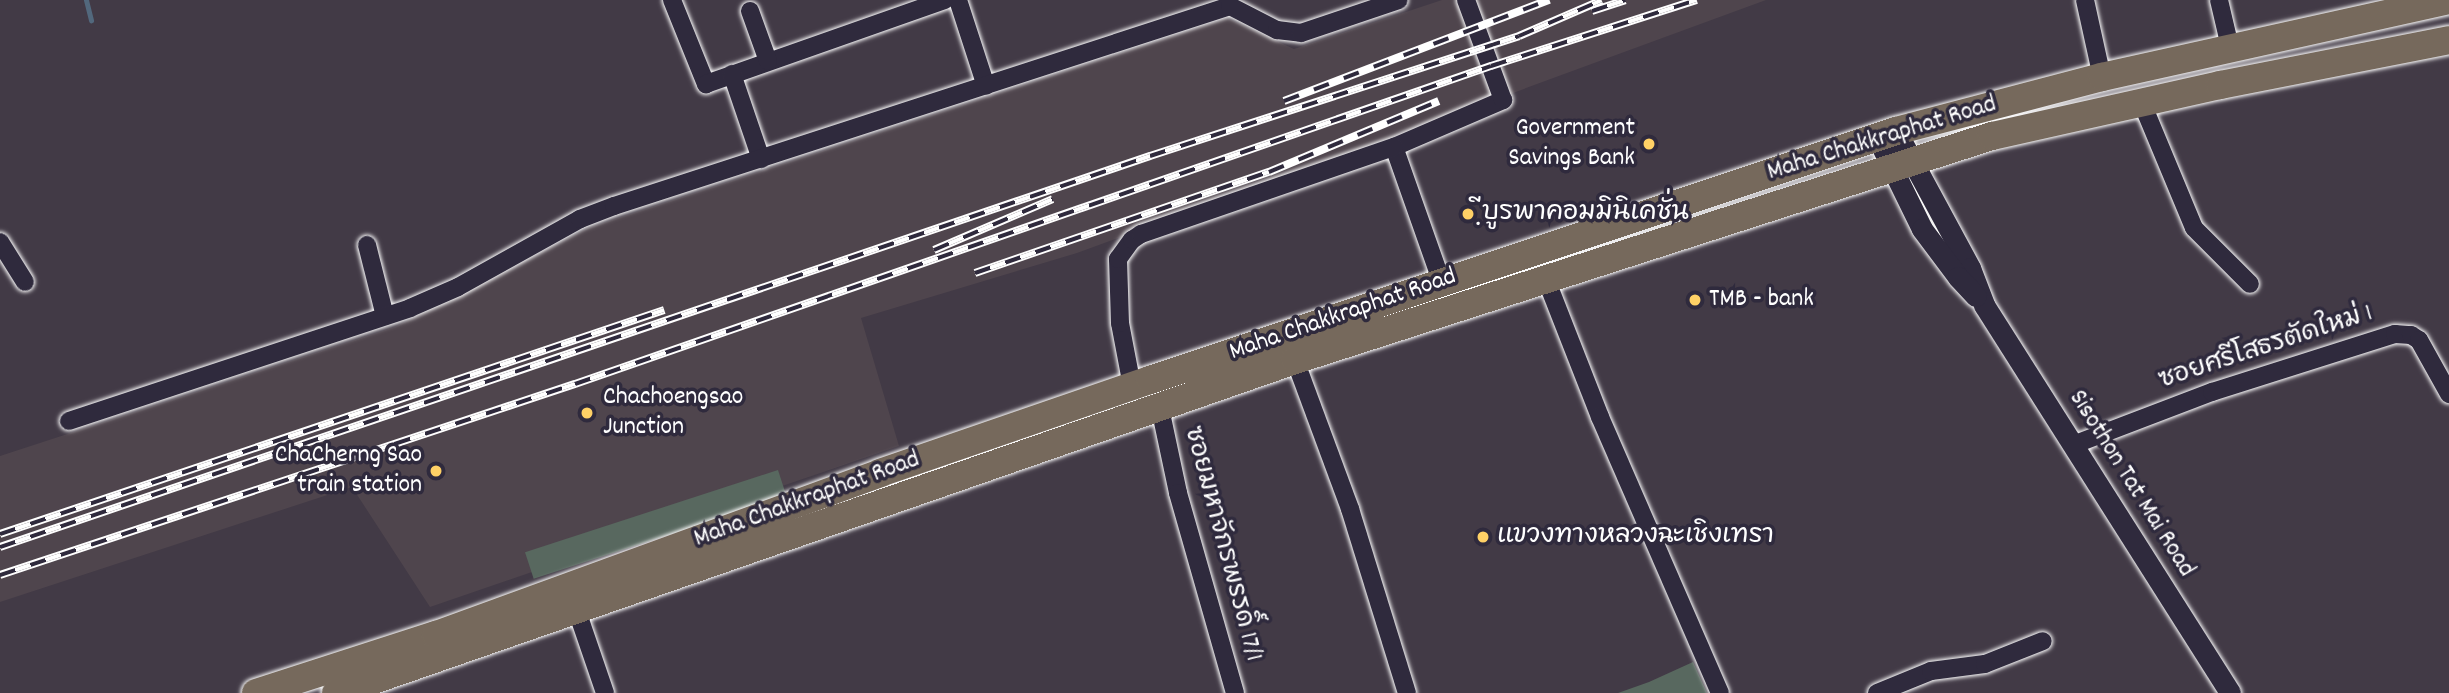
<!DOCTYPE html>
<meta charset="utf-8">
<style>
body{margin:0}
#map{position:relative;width:2449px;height:693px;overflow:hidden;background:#423a46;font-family:Dekko,"Playpen Sans Thai",sans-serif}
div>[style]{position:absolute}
.built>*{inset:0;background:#4f454d}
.green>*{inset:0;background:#58685f;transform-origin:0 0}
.stream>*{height:5px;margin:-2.5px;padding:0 2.5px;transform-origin:2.5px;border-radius:2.5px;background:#52687d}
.roads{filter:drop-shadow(0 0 2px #fff) drop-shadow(0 0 2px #fff)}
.minor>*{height:18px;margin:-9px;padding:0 9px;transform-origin:9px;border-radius:9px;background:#2f2a3d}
.tertiary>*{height:21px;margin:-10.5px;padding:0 10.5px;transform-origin:10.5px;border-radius:10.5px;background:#2f2a3d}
.primary>*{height:28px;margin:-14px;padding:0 14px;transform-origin:14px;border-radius:14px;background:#76695c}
.rail>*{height:8px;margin-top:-4px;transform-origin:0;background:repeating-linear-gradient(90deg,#2f2a3d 0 16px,#fff 0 32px);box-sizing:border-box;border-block:2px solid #fff}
.dots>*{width:19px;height:19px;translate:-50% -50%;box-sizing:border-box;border:4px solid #2f2a3d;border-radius:50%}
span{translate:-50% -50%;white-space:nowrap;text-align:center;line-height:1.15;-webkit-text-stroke:7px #2f2a3d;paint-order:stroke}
.poi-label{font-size:26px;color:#fff}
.right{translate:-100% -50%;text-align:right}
.left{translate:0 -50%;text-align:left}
.street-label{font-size:26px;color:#fff}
</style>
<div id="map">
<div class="built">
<div style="clip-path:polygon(1442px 0,1766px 0,1077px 253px,861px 318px,899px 446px,430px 607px,352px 487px,0 602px,0 456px,395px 327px,588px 228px,1227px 18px,1294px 49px)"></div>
</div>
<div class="green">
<div style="left:778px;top:470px;width:28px;height:266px;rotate:72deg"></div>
<div style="clip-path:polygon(1693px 662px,1707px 693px,1618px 693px,1649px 682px)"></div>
</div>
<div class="stream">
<div style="left:86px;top:0;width:21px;rotate:76deg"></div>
</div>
<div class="roads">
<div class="minor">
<div style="left:672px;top:0;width:91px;rotate:68deg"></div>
<div style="left:706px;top:84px;width:253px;rotate:-19.4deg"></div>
<div style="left:958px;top:0;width:90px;rotate:72deg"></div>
<div style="left:2085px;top:0;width:79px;rotate:77.6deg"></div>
<div style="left:2219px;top:0;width:48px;rotate:76.8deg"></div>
<div style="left:750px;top:11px;width:53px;rotate:70.2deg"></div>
<div style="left:732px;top:74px;width:90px;rotate:71.2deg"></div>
<div style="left:2142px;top:103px;width:135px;rotate:67.4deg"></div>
<div style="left:2194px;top:228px;width:79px;rotate:45deg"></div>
<div style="left:0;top:242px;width:47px;rotate:58deg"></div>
<div style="left:367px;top:245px;width:73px;rotate:75.8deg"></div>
<div style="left:1546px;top:279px;width:148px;rotate:68.6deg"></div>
<div style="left:1600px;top:417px;width:301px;rotate:66.5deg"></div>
<div style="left:1442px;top:283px;width:144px;rotate:-109.4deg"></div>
<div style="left:1394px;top:147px;width:119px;rotate:-23.3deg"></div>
<div style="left:1503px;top:100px;width:107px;rotate:-110.3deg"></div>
<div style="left:1295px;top:360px;width:159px;rotate:69.7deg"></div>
<div style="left:1350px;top:509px;width:193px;rotate:72.8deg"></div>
<div style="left:1132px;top:386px;width:64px;rotate:-100.8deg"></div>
<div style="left:1120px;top:323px;width:64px;rotate:-91.8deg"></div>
<div style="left:1118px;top:259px;width:24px;rotate:-54deg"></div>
<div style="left:1132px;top:240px;width:11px;rotate:-34deg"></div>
<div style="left:1141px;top:234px;width:268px;rotate:-19deg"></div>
<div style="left:1160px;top:408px;width:87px;rotate:78deg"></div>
<div style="left:1178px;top:493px;width:208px;rotate:74.1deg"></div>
<div style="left:69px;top:421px;width:359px;rotate:-18.3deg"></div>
<div style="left:410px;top:308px;width:52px;rotate:-23.6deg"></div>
<div style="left:458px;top:287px;width:140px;rotate:-29.1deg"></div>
<div style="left:580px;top:219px;width:36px;rotate:-21deg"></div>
<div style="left:614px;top:206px;width:648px;rotate:-17.99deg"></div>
<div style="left:1230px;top:6px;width:53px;rotate:27.1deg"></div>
<div style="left:1277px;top:30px;width:24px;rotate:7deg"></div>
<div style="left:1301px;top:33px;width:103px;rotate:-18.6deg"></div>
<div style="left:2073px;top:445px;width:149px;rotate:-20.9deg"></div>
<div style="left:2212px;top:392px;width:192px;rotate:-17.6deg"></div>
<div style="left:2395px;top:334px;width:16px;rotate:4deg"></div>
<div style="left:2411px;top:335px;width:9px;rotate:32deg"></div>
<div style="left:2419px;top:340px;width:62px;rotate:60.9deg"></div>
<div style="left:577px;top:611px;width:87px;rotate:71.1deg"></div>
<div style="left:1877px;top:693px;width:58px;rotate:-22.2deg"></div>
<div style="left:1931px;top:671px;width:54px;rotate:-7.4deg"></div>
<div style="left:1985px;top:664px;width:62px;rotate:-21.6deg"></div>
</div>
<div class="tertiary">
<div style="left:1896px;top:131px;width:156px;rotate:61.6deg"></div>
<div style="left:1970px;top:268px;width:40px;rotate:69deg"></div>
<div style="left:1984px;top:305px;width:459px;rotate:57.6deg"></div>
<div style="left:1877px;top:137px;width:102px;rotate:63.9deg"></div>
<div style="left:1922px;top:229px;width:60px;rotate:53.1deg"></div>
<div style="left:1958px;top:277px;width:26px;rotate:47deg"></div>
</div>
<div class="primary">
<div style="left:256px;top:693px;width:189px;rotate:-17.9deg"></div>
<div style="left:436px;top:635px;width:473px;rotate:-20deg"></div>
<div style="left:880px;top:473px;width:286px;rotate:-19deg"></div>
<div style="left:1150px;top:380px;width:786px;rotate:-18.46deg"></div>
<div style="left:1896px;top:131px;width:213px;rotate:-14.7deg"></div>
<div style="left:2102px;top:77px;width:355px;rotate:-12.5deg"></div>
<div style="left:336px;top:693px;width:1015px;rotate:-19.15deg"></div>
<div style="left:1295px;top:360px;width:732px;rotate:-17.82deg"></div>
<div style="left:1992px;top:136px;width:234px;rotate:-12.6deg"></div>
<div style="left:2220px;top:85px;width:233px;rotate:-11.1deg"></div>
</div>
</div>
<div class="rail">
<div style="left:1592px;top:11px;width:35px;rotate:-18deg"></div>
<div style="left:1284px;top:101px;width:284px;rotate:-20.9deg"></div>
<div style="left:934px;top:250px;width:129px;rotate:-23.2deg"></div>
<div style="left:975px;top:273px;width:311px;rotate:-19deg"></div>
<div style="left:1269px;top:172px;width:184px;rotate:-22.7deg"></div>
<div style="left:0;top:534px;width:701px;rotate:-18.64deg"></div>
<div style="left:0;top:547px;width:1215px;rotate:-18.78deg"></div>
<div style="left:1150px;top:156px;width:388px;rotate:-18deg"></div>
<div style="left:1519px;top:36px;width:90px;rotate:-23.4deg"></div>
<div style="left:0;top:575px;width:606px;rotate:-18.38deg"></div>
<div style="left:575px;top:384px;width:970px;rotate:-19.15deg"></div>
<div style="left:1491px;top:66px;width:216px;rotate:-17.8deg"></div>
</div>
<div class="dots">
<div style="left:1649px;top:144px;background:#ffd166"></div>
<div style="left:1468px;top:214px;background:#ffd166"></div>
<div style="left:1695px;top:300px;background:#ffd166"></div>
<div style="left:587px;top:413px;background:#ffd166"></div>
<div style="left:436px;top:471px;background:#ffd166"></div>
<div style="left:1483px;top:537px;background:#ffd166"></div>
</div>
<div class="poi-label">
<span class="right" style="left:1635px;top:144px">Government<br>Savings Bank</span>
<span class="left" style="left:1482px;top:214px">ฺีบูรพาคอมมินิเคชั่น</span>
<span class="left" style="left:1709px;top:300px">TMB - bank</span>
<span class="left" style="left:603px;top:413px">Chachoengsao<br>Junction</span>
<span class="right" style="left:422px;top:471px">ChaCherng Sao<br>train station</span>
<span class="left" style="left:1497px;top:537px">แขวงทางหลวงฉะเชิงเทรา</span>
</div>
<div class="street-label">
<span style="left:1882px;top:139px;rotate:-17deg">Maha Chakkraphat Road</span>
<span style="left:1343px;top:315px;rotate:-19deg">Maha Chakkraphat Road</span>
<span style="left:2266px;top:348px;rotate:-18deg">ซอยศรีโสธรตัดใหม่ 1</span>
<span style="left:2131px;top:484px;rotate:58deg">Sisothon Tat Mai Road</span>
<span style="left:807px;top:500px;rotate:-20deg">Maha Chakkraphat Road</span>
<span style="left:1222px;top:544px;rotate:75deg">ซอยมหาจักรพรรดิ์ 17/1</span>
</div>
</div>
